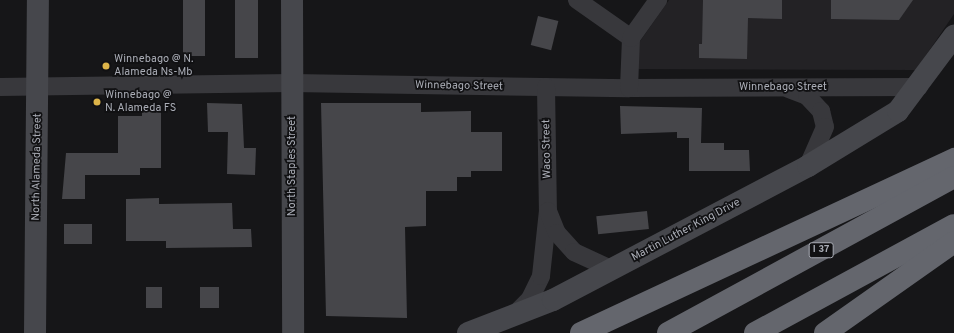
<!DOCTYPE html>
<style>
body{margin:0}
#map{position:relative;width:954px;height:333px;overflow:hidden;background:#161618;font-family:Overpass,sans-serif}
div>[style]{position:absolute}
.built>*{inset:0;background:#232225}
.building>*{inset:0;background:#46464a;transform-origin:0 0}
.street>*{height:18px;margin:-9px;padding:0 9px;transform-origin:9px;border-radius:9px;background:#38383c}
.secondary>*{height:22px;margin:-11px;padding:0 11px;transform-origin:11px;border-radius:11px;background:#46474c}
.highway>*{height:22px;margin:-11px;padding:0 11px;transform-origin:11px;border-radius:11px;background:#64666d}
.dots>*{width:11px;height:11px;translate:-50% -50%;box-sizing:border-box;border:2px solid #111113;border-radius:50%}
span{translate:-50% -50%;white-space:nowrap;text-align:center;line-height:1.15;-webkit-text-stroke:3.5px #111113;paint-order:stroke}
.shield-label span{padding:1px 3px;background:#111113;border:1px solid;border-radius:3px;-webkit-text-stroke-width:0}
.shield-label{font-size:10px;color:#aaadb6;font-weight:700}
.poi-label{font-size:11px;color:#aaadb6}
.left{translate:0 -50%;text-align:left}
.street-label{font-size:11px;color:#aaadb6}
</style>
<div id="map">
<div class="built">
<div style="clip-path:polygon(669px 0,954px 0,954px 14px,916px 70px,635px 69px,636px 47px)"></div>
</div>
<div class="building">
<div style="left:183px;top:0;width:22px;height:56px"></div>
<div style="left:235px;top:0;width:23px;height:58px"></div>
<div style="clip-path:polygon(703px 0,782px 0,782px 19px,748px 18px,747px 59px,699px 58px,699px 44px,702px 44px)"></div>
<div style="clip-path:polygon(831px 0,913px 0,899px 20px,831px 19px)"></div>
<div style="left:538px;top:16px;width:21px;height:30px;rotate:14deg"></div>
<div style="clip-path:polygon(207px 103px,242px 104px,244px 148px,256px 148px,255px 175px,227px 174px,228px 132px,208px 132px)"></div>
<div style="clip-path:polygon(321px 103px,421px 103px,421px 112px,471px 111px,471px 132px,502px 132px,502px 171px,471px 171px,471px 177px,457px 177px,457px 191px,426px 191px,426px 226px,405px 227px,407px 318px,326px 316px)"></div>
<div style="clip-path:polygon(620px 106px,702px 108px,701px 143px,724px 143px,724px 150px,749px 150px,750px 171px,689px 171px,689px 138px,677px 138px,677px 132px,621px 134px)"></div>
<div style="clip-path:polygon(142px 109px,161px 109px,161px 168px,140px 168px,140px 175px,85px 175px,85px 199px,62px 199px,66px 153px,118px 153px,118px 116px,142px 116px)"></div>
<div style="clip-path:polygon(159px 198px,159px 204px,232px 203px,233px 229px,251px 229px,252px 247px,166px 248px,166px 241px,126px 241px,126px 199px)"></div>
<div style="left:647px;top:211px;width:18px;height:51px;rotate:84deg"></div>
<div style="left:64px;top:224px;width:28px;height:20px"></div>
<div style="left:146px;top:287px;width:16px;height:21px"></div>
<div style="left:200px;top:287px;width:19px;height:21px"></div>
</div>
<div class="street">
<div style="left:577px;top:0;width:66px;rotate:35.1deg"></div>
<div style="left:0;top:87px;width:292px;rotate:-0.8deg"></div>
<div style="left:292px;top:83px;width:337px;rotate:0.9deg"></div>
<div style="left:629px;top:88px;width:290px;rotate:-0.2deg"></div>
<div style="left:546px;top:87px;width:124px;rotate:89.1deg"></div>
<div style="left:629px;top:88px;width:50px;rotate:-87.7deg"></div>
<div style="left:631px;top:38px;width:47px;rotate:-54.6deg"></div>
<div style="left:789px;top:89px;width:19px;rotate:21deg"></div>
<div style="left:807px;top:96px;width:21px;rotate:47deg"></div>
<div style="left:821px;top:111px;width:16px;rotate:76deg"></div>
<div style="left:825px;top:127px;width:43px;rotate:113.6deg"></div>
<div style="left:515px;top:314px;width:21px;rotate:-45deg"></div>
<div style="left:530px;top:299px;width:25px;rotate:-64deg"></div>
<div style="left:541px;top:276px;width:65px;rotate:-83.9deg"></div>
<div style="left:548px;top:211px;width:24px;rotate:68deg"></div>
<div style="left:557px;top:233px;width:25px;rotate:48deg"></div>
<div style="left:574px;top:252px;width:41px;rotate:24.7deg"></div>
</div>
<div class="secondary">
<div style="left:292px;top:0;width:333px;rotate:89.8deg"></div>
<div style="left:35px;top:333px;width:333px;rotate:-89.5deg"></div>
<div style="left:468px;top:333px;width:91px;rotate:-21.2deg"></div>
<div style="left:553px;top:300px;width:288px;rotate:-27.7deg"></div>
<div style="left:808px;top:166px;width:105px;rotate:-31.4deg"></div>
<div style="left:898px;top:111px;width:94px;rotate:-53.3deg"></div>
</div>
<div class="highway">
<div style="left:581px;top:333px;width:412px;rotate:-25deg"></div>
<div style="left:668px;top:333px;width:326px;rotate:-28.6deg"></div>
<div style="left:755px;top:333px;width:226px;rotate:-28.5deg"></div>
<div style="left:825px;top:333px;width:158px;rotate:-35.2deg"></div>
</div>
<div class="dots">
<div style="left:106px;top:66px;background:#ddb449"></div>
<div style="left:97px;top:102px;background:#ddb449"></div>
</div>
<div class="shield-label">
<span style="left:821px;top:250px">I 37</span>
</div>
<div class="poi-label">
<span class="left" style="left:114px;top:66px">Winnebago @ N.<br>Alameda Ns-Mb</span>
<span class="left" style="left:105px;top:102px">Winnebago @<br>N. Alameda FS</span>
</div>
<div class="street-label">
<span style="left:459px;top:86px;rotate:1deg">Winnebago Street</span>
<span style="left:783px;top:87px">Winnebago Street</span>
<span style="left:547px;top:149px;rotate:-91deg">Waco Street</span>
<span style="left:292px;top:166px;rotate:-90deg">North Staples Street</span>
<span style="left:37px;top:167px;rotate:-89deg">North Alameda Street</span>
<span style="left:686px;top:230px;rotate:-28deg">Martin Luther King Drive</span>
</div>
</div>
